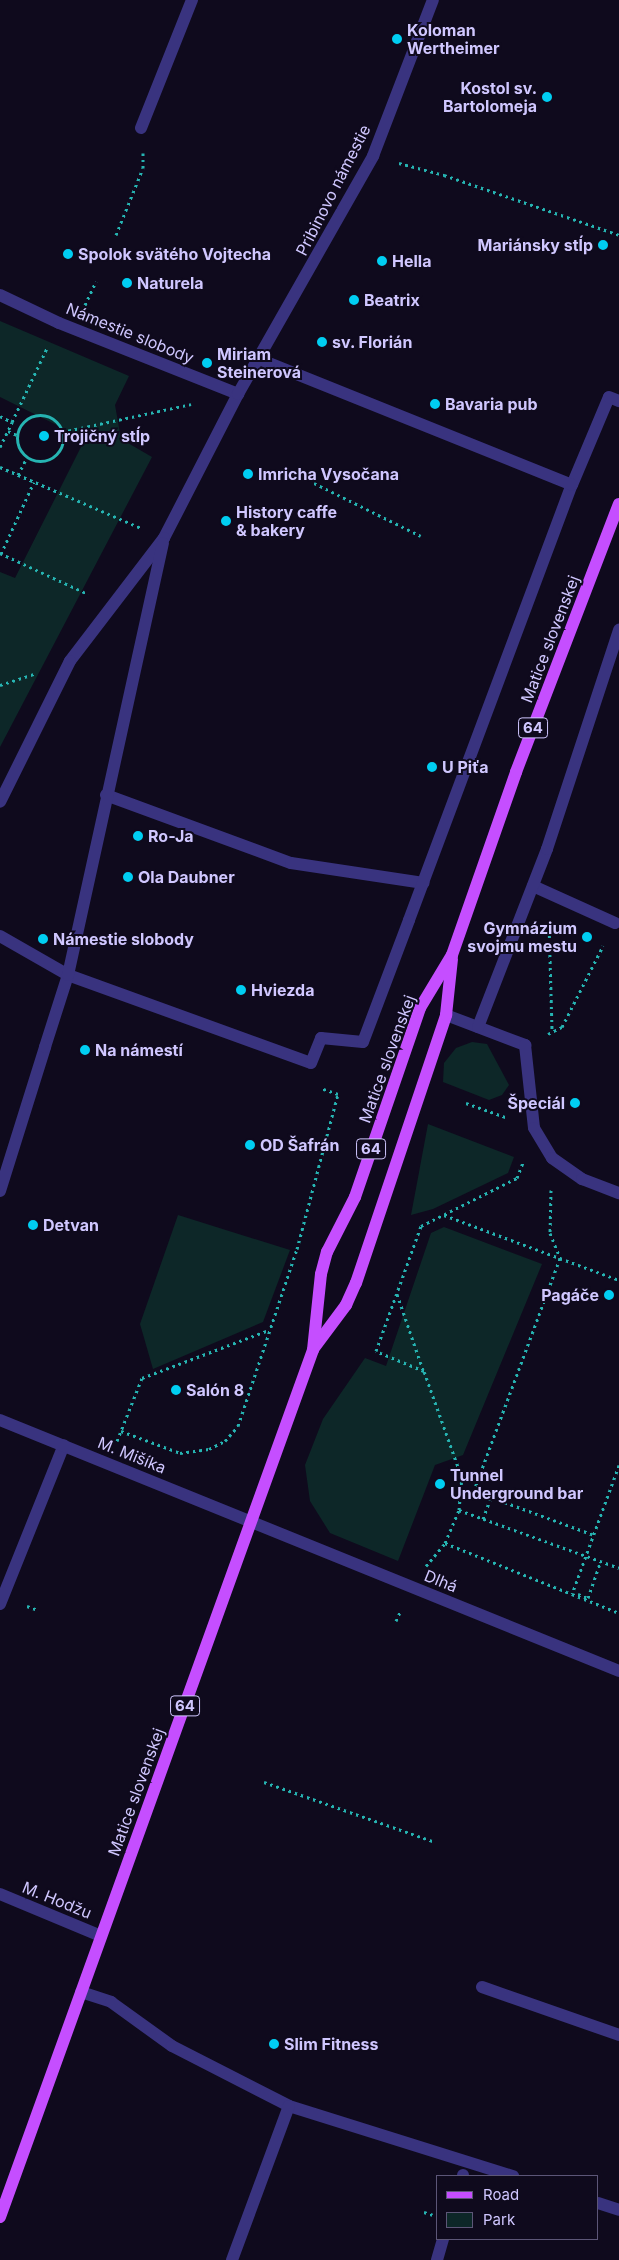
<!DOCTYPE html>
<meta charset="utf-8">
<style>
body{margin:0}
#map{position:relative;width:619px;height:2260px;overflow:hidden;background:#0f0a1d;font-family:Inter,sans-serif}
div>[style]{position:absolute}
.green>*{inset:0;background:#0d2728}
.path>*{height:3px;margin-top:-1.5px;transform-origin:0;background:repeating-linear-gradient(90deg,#26b4b2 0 2.5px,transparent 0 6.5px)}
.path>.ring{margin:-1.5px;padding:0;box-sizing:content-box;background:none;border:3px solid #26b4b2;border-radius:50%}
.service>*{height:12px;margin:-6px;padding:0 6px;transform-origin:6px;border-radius:6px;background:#39337f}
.pedestrian>*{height:12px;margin:-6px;padding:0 6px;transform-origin:6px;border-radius:6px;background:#39337f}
.minor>*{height:12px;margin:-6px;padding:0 6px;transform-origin:6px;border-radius:6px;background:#39337f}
.primary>*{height:12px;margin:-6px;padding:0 6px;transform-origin:6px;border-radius:6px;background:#c54eff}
.dots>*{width:14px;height:14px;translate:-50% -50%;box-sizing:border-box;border:2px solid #0f0a1d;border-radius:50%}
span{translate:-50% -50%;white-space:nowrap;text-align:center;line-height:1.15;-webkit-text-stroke:4px #0f0a1d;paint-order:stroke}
.shield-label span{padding:1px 4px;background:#0f0a1d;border:1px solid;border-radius:4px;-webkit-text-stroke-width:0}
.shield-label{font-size:15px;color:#d0c7ff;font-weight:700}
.poi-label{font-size:16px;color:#d0c7ff;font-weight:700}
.left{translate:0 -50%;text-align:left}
.right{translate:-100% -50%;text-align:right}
.street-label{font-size:16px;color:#d0c7ff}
.legend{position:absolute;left:436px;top:2175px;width:162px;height:65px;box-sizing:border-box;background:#0f0a1d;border:1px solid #5c5677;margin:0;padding:6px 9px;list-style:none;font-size:15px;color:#d0c7ff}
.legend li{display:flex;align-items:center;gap:10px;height:25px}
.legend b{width:25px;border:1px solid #5c5677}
</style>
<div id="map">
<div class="green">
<div style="clip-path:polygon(0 321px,129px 376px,115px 405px,121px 439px,152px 457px,0 747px,0 572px,15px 578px,85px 439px,0 397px)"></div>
<div style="clip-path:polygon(472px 1042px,487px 1044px,509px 1085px,502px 1095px,489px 1100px,443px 1082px,444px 1063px,456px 1048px)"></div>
<div style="clip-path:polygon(428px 1124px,514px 1157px,508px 1173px,433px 1209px,411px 1215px)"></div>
<div style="clip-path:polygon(178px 1215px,290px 1250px,263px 1322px,153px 1369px,140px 1324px)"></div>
<div style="clip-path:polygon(444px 1227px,542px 1264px,463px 1455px,435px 1465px,398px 1561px,330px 1533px,310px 1501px,305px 1465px,323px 1419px,365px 1358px,386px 1366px,431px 1233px)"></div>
</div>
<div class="path">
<div style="left:399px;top:163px;width:47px;rotate:14.9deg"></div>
<div style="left:444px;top:175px;width:185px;rotate:18.9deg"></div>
<div style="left:116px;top:235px;width:72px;rotate:-68.1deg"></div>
<div style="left:143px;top:168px;width:15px;rotate:-90deg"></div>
<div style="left:85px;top:305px;width:26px;rotate:-65deg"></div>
<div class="ring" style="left:17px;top:415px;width:43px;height:43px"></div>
<div style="left:0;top:416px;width:13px;rotate:27deg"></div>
<div style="left:12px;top:422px;width:84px;rotate:-64.7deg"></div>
<div style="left:8px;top:431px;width:10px;rotate:24deg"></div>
<div style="left:62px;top:432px;width:132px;rotate:-12.2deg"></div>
<div style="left:0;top:447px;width:28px;rotate:-64deg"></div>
<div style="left:0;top:467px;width:154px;rotate:23.4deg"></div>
<div style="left:18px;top:475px;width:20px;rotate:-63deg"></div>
<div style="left:314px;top:483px;width:119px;rotate:26.4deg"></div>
<div style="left:0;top:553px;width:97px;rotate:25deg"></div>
<div style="left:1px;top:554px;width:79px;rotate:-65.4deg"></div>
<div style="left:0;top:685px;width:36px;rotate:-18deg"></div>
<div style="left:549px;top:922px;width:110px;rotate:88.4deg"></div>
<div style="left:548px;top:1034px;width:16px;rotate:-27deg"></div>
<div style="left:562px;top:1027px;width:91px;rotate:-63.2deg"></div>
<div style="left:466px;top:1103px;width:45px;rotate:19.7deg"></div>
<div style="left:551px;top:1190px;width:43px;rotate:91.3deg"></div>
<div style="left:550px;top:1233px;width:27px;rotate:68deg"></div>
<div style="left:560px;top:1258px;width:248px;rotate:110.3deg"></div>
<div style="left:474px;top:1491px;width:128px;rotate:20.1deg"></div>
<div style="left:444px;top:1215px;width:187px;rotate:20.4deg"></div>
<div style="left:397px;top:1294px;width:80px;rotate:71.1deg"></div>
<div style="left:121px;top:1431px;width:63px;rotate:20.4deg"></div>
<div style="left:180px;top:1453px;width:29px;rotate:-8deg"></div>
<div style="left:209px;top:1449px;width:18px;rotate:-27deg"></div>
<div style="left:225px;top:1441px;width:20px;rotate:-49deg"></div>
<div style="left:238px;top:1426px;width:187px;rotate:-71.6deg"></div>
<div style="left:297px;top:1249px;width:160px;rotate:-75.2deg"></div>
<div style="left:338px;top:1094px;width:18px;rotate:-161deg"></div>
<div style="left:117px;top:1441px;width:68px;rotate:-68.4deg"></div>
<div style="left:142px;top:1378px;width:136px;rotate:-20.7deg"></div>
<div style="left:619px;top:1465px;width:137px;rotate:110deg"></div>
<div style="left:572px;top:1594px;width:51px;rotate:22deg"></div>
<div style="left:459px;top:1510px;width:170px;rotate:19.9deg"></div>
<div style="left:483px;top:1519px;width:23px;rotate:-70deg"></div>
<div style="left:445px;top:1543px;width:137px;rotate:21.9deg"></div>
<div style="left:426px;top:1566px;width:30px;rotate:-50deg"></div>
<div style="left:445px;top:1543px;width:36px;rotate:-67deg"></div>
<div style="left:459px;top:1510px;width:32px;rotate:-85deg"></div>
<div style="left:462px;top:1478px;width:114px;rotate:-109.6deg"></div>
<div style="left:424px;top:1371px;width:52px;rotate:-157.4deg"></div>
<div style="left:376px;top:1351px;width:133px;rotate:-70.2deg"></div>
<div style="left:421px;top:1226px;width:107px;rotate:-26.6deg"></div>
<div style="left:517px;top:1178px;width:17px;rotate:-69deg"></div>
<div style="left:578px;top:1594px;width:11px;rotate:22deg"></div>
<div style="left:588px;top:1598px;width:39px;rotate:-71deg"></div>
<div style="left:27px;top:1606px;width:12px;rotate:20deg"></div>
<div style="left:396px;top:1621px;width:12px;rotate:-66deg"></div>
<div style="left:264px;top:1782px;width:181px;rotate:19.3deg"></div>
<div style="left:424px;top:2212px;width:9px;rotate:18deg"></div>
</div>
<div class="service">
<div style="left:141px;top:128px;width:138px;rotate:-68.3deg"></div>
<div style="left:106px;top:795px;width:197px;rotate:20.2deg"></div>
<div style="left:291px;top:863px;width:134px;rotate:8.6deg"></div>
<div style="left:533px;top:886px;width:90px;rotate:24.3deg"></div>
<div style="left:409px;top:920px;width:465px;rotate:-69.5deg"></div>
<div style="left:572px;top:485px;width:95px;rotate:-67.2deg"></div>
<div style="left:609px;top:397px;width:11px;rotate:22deg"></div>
<div style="left:446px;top:1015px;width:85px;rotate:20.8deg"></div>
<div style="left:525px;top:1045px;width:83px;rotate:83.8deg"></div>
<div style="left:534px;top:1128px;width:35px;rotate:59deg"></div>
<div style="left:552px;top:1158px;width:37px;rotate:35deg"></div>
<div style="left:582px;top:1179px;width:40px;rotate:21deg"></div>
<div style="left:478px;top:1027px;width:191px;rotate:-68.8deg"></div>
<div style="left:547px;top:849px;width:231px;rotate:-71.8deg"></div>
<div style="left:0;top:1191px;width:151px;rotate:-72.6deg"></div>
<div style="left:0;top:1604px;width:171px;rotate:-68.1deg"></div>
<div style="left:482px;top:1987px;width:145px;rotate:19.3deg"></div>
<div style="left:81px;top:1992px;width:32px;rotate:18deg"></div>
<div style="left:111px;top:2002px;width:75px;rotate:35.8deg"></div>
<div style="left:172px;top:2046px;width:131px;rotate:27.1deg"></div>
<div style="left:289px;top:2106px;width:235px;rotate:17.4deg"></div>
<div style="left:463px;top:2176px;width:1px;rotate:-90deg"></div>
<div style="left:598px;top:2203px;width:22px;rotate:18deg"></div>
<div style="left:232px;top:2260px;width:164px;rotate:-69.7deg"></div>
<div style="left:437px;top:2260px;width:22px;rotate:-74deg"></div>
</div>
<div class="pedestrian">
<div style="left:0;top:295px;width:65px;rotate:25.4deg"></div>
<div style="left:59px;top:323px;width:193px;rotate:21.6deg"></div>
<div style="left:238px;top:394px;width:162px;rotate:117.2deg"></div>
<div style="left:164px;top:538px;width:155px;rotate:127.4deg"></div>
<div style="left:70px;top:661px;width:157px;rotate:116.4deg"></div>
<div style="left:259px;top:359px;width:337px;rotate:21.9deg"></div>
<div style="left:238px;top:394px;width:274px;rotate:-60.4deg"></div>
<div style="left:373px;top:156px;width:167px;rotate:-69deg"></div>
<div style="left:0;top:936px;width:78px;rotate:29.8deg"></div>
<div style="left:68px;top:975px;width:258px;rotate:19.9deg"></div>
<div style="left:311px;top:1063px;width:27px;rotate:-68deg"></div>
<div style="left:321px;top:1038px;width:42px;rotate:5.4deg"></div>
<div style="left:363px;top:1042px;width:130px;rotate:-69.3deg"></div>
<div style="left:45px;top:1047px;width:76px;rotate:-72.3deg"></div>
<div style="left:68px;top:975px;width:442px;rotate:-77.6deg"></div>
</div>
<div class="minor">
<div style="left:0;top:1420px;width:668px;rotate:22.07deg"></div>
<div style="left:0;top:1894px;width:109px;rotate:22.6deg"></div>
</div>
<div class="primary">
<div style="left:314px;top:1348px;width:54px;rotate:-53.3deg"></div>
<div style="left:346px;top:1305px;width:24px;rotate:-66deg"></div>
<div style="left:356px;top:1283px;width:283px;rotate:-71.4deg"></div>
<div style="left:446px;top:1015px;width:56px;rotate:-83.9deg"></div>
<div style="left:0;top:2217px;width:922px;rotate:-70.15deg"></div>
<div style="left:313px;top:1350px;width:76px;rotate:-84deg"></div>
<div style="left:321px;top:1274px;width:23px;rotate:-75deg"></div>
<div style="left:327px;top:1252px;width:62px;rotate:-63deg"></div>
<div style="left:355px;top:1197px;width:200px;rotate:-71deg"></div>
<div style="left:420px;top:1008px;width:62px;rotate:-58.9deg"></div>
<div style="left:452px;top:955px;width:194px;rotate:-70.7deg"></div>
<div style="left:516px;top:772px;width:287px;rotate:-69deg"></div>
</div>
<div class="dots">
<div style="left:397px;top:39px;background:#00cef2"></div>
<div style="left:547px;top:97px;background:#00cef2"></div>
<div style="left:603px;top:245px;background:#00cef2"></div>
<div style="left:68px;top:254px;background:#00cef2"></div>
<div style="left:382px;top:261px;background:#00cef2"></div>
<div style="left:127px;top:283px;background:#00cef2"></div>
<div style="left:354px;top:300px;background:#00cef2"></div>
<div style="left:322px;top:342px;background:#00cef2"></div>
<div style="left:207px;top:363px;background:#00cef2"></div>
<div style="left:435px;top:404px;background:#00cef2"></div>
<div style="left:44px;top:436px;background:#00cef2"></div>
<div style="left:248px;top:474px;background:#00cef2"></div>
<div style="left:226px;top:521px;background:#00cef2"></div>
<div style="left:432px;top:767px;background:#00cef2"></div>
<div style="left:138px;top:836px;background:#00cef2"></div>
<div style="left:128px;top:877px;background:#00cef2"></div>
<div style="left:587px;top:937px;background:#00cef2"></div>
<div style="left:43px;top:939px;background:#00cef2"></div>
<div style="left:241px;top:990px;background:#00cef2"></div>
<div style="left:85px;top:1050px;background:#00cef2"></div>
<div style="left:575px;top:1103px;background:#00cef2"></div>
<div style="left:250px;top:1145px;background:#00cef2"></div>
<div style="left:33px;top:1225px;background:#00cef2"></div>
<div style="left:609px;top:1295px;background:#00cef2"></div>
<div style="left:176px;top:1390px;background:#00cef2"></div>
<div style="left:440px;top:1484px;background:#00cef2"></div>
<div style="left:274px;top:2044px;background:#00cef2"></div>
</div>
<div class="shield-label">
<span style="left:533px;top:728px">64</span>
<span style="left:371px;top:1149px">64</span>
<span style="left:185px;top:1706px">64</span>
</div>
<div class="poi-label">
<span class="left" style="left:407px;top:39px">Koloman<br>Wertheimer</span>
<span class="right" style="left:537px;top:97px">Kostol sv.<br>Bartolomeja</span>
<span class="right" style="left:593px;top:245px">Mariánsky stĺp</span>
<span class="left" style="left:78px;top:254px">Spolok svätého Vojtecha</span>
<span class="left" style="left:392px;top:261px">Hella</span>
<span class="left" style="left:137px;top:283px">Naturela</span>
<span class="left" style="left:364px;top:300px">Beatrix</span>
<span class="left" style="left:332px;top:342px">sv. Florián</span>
<span class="left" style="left:217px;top:363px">Miriam<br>Steinerová</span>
<span class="left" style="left:445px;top:404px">Bavaria pub</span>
<span class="left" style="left:54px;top:436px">Trojičný stĺp</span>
<span class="left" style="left:258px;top:474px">Imricha Vysočana</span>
<span class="left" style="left:236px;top:521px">History caffe<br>&amp; bakery</span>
<span class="left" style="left:442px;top:767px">U Piťa</span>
<span class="left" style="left:148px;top:836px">Ro-Ja</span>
<span class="left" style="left:138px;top:877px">Ola Daubner</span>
<span class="right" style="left:577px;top:937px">Gymnázium<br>svojmu mestu</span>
<span class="left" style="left:53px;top:939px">Námestie slobody</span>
<span class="left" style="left:251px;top:990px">Hviezda</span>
<span class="left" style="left:95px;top:1050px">Na námestí</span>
<span class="right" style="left:565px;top:1103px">Špeciál</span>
<span class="left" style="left:260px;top:1145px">OD Šafrán</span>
<span class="left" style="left:43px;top:1225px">Detvan</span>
<span class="right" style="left:599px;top:1295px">Pagáče</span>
<span class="left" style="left:186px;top:1390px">Salón 8</span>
<span class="left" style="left:450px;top:1484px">Tunnel<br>Underground bar</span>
<span class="left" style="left:284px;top:2044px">Slim Fitness</span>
</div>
<div class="street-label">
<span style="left:333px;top:190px;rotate:-63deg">Pribinovo námestie</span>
<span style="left:130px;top:333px;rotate:22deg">Námestie slobody</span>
<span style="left:550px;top:639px;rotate:-69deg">Matice slovenskej</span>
<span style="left:387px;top:1059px;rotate:-70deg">Matice slovenskej</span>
<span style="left:132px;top:1455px;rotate:22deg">M. Mišíka</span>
<span style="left:441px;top:1581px;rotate:22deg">Dlhá</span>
<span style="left:136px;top:1792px;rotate:-70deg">Matice slovenskej</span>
<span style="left:57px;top:1900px;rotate:22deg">M. Hodžu</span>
</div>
<ul class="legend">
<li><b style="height:6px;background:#c54eff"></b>Road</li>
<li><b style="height:14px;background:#0d2728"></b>Park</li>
</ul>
</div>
